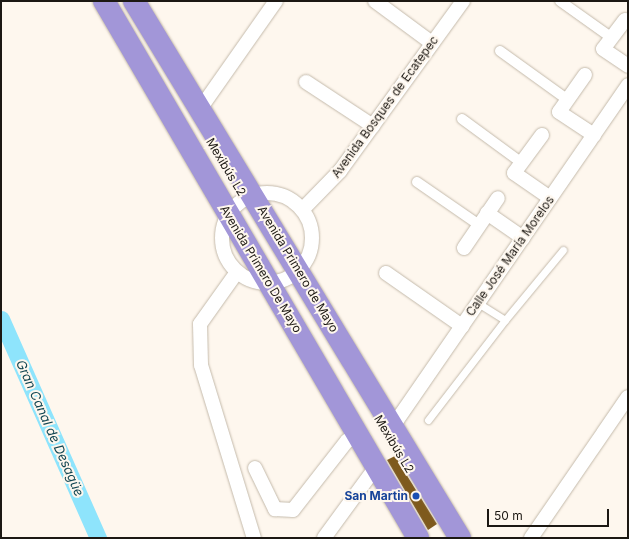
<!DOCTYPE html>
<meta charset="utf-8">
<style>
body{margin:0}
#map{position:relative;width:629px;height:539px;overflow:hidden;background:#fef7ee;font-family:Inter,sans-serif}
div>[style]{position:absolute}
.canal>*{height:17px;margin:-8.5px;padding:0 8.5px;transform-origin:8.5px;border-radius:8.5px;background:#8ee4fc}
.building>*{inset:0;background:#7e5a1d}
.roads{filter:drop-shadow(0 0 1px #c4baab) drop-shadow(0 0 1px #c4baab)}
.service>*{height:7px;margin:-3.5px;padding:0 3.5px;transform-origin:3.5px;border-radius:3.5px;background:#fff}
.pedestrian>*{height:10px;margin:-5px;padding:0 5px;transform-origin:5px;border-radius:5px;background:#fff}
.minor>*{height:14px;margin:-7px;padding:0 7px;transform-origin:7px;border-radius:7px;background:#fff}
.minor>.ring{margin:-7px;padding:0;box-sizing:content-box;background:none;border:14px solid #fff;border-radius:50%}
.trunk>*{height:22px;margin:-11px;padding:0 11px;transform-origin:11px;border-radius:11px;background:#a296d8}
.dots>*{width:11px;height:11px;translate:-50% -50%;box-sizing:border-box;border:2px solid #fef7ee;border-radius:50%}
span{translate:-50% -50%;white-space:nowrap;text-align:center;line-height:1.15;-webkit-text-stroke:4px #fef7ee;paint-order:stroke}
.street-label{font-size:12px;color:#1c1813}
.transit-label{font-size:12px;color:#164399;font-weight:700}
.right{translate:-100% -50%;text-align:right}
.water-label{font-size:13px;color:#124652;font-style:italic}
.frame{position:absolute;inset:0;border:2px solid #1c1813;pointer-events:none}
.scale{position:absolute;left:487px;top:509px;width:122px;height:18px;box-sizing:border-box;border:2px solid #1c1813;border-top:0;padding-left:5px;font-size:12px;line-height:14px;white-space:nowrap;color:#1c1813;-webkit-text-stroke:3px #fef7ee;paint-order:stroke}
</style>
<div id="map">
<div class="canal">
<div style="left:1px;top:319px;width:240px;rotate:66.1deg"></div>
</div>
<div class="building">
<div style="clip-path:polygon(395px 456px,437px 524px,428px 530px,387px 460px)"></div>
</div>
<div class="roads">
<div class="service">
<div style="left:505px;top:320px;width:91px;rotate:-50.4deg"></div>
<div style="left:428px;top:420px;width:126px;rotate:-52.4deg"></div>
<div style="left:505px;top:320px;width:32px;rotate:-148deg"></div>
</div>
<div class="pedestrian">
<div style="left:560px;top:1px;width:64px;rotate:35.4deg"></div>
<div style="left:500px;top:51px;width:84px;rotate:35.8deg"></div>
<div style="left:462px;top:119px;width:74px;rotate:36.3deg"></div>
<div style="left:417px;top:182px;width:75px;rotate:34.7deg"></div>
</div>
<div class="minor">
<div style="left:375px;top:1px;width:71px;rotate:36.4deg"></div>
<div style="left:625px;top:20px;width:36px;rotate:127deg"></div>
<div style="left:603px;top:49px;width:30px;rotate:34deg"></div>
<div style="left:585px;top:75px;width:45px;rotate:125.1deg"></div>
<div style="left:559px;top:112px;width:42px;rotate:33.3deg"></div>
<div style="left:306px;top:82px;width:80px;rotate:33.3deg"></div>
<div style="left:200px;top:109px;width:132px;rotate:-54.9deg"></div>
<div style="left:542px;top:135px;width:47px;rotate:126.4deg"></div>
<div style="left:514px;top:173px;width:44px;rotate:34.8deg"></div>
<div class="ring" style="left:222px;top:193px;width:76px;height:76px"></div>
<div style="left:303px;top:209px;width:53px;rotate:-45.8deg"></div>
<div style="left:340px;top:171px;width:210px;rotate:-54.1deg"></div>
<div style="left:487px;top:213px;width:44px;rotate:34.8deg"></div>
<div style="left:464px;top:248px;width:60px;rotate:-55.8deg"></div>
<div style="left:237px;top:272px;width:64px;rotate:125.4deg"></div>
<div style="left:200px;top:324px;width:41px;rotate:88.6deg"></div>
<div style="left:201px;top:365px;width:181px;rotate:73deg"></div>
<div style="left:386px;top:273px;width:93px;rotate:34.9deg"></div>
<div style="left:393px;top:426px;width:414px;rotate:-55.4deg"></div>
<div style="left:255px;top:468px;width:46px;rotate:64deg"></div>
<div style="left:275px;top:509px;width:18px;rotate:3deg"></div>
<div style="left:293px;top:510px;width:88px;rotate:-52deg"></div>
<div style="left:347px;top:441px;width:12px;rotate:-31deg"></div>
<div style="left:324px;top:538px;width:88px;rotate:-53.8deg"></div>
<div style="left:531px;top:538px;width:171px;rotate:-55.5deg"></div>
</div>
<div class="trunk">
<div style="left:104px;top:1px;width:622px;rotate:59.68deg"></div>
<div style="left:134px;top:1px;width:628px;rotate:58.74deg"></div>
</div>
</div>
<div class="dots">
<div style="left:416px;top:496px;background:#1a4fb4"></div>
</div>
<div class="street-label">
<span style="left:385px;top:107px;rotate:-54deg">Avenida Bosques de Ecatepec</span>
<span style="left:226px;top:167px;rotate:59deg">Mexibús L2</span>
<span style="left:510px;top:256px;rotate:-55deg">Calle José María Morelos</span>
<span style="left:261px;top:269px;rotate:59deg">Avenida Primero De Mayo</span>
<span style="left:298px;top:269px;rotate:59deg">Avenida Primero de Mayo</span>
<span style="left:394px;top:444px;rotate:59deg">Mexibús L2</span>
</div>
<div class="transit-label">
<span class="right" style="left:408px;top:496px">San Martin</span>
</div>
<div class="water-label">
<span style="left:50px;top:428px;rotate:66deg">Gran Canal de Desagüe</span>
</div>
<div class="frame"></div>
<div class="scale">50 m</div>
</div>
